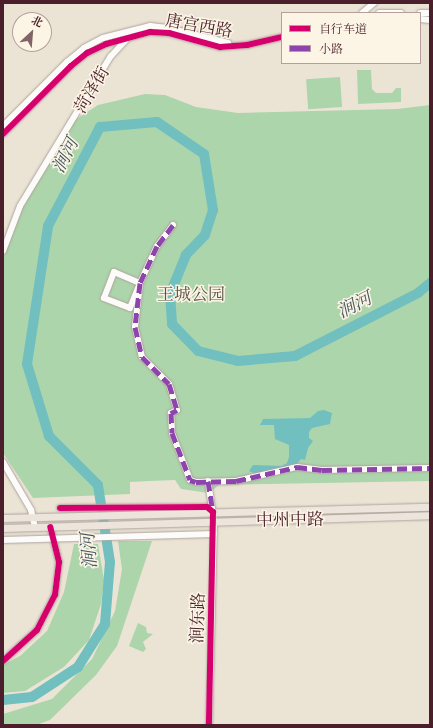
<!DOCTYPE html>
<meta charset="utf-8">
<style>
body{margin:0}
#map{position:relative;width:433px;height:728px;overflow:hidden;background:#ebe4d5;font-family:Cardo,"Noto Serif SC",serif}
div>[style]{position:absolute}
.green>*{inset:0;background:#add5ab;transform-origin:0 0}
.water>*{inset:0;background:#72bfc0}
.river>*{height:10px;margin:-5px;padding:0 5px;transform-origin:5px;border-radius:5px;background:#72bfc0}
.roads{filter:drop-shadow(0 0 1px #ada49d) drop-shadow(0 0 1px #ada49d)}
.minor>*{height:6px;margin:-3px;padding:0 3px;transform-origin:3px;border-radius:3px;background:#fcfbf9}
.major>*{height:7px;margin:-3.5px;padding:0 3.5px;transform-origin:3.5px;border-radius:3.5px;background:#ede5dc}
.quiet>*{height:5px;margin-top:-2.5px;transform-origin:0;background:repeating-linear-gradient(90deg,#8e44ad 0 10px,transparent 0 15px)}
.cycleway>*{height:6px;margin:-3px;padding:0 3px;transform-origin:3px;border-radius:3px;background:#d6006c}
span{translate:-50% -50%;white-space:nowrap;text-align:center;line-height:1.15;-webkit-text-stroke:3px #fcf5e5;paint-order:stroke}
.street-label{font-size:17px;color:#4a1f2b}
.park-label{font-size:17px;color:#585247}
.water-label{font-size:18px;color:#455963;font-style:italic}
.frame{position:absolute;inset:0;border:4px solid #4a1f2b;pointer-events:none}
.legend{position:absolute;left:281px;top:12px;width:140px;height:52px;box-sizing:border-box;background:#fcf5e5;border:1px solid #b59f9b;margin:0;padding:5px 7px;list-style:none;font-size:12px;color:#4a1f2b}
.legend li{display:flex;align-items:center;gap:8px;height:20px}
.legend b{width:20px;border:1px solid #b59f9b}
.north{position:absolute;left:12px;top:12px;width:40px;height:40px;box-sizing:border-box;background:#fcf5e5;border:1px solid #b59f9b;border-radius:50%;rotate:26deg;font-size:11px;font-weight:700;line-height:16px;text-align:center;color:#4a1f2b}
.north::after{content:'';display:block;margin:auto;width:14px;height:18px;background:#826466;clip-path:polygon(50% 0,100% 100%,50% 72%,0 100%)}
</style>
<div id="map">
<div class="green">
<div style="clip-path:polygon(357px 70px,371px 70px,372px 89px,376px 93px,392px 93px,396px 88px,401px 88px,401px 102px,358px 104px)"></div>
<div style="left:340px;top:77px;width:30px;height:34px;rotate:86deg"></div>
<div style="clip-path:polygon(145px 94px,165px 95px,196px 107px,238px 113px,397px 109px,430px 105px,430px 481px,219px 485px,209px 493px,181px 489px,175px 480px,150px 481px,130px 482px,130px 494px,33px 498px,3px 453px,3px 253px,35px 176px,67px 125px,98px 105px)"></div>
<div style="clip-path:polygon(118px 541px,152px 541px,117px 646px,96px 675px,50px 720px,36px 725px,3px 725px,3px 714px,52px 699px,92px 659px,115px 611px,122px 569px)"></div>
<div style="clip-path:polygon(74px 544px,98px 544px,104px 580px,101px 604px,89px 640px,64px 667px,25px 691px,3px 693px,3px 665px,20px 656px,47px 631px,64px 592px)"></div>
<div style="clip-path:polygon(138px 623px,146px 627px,147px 633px,153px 634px,143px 642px,146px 649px,143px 652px,129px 646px)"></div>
</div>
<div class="water">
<div style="clip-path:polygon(324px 410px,332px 413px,330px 424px,312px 428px,309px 432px,309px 438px,313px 441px,308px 448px,305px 460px,301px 459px,295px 466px,258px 475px,249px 471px,253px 465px,282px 466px,287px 463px,289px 457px,289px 445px,275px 439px,274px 425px,260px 425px,263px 419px,310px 418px,318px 411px)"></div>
</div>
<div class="river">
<div style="left:3px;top:700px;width:29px;rotate:-6deg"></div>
<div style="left:32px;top:697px;width:55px;rotate:-33.1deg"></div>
<div style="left:78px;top:667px;width:51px;rotate:-57.9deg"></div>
<div style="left:105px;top:624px;width:62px;rotate:-85.4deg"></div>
<div style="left:110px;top:562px;width:78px;rotate:-98.9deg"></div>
<div style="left:98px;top:485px;width:69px;rotate:-135deg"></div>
<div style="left:49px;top:436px;width:75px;rotate:-107deg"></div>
<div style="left:27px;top:364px;width:140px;rotate:-81.3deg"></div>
<div style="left:48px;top:226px;width:112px;rotate:-62.3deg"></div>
<div style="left:100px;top:127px;width:57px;rotate:-5deg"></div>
<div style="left:157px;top:122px;width:57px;rotate:34.2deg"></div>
<div style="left:204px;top:154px;width:57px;rotate:80.9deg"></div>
<div style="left:213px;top:210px;width:26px;rotate:108deg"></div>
<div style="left:205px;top:235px;width:28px;rotate:134deg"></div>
<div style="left:186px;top:255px;width:42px;rotate:112.3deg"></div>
<div style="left:170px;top:294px;width:30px;rotate:86deg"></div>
<div style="left:172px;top:324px;width:37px;rotate:46deg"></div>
<div style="left:198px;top:351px;width:41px;rotate:14deg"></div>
<div style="left:238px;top:361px;width:57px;rotate:-5deg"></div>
<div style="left:295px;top:356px;width:138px;rotate:-27.1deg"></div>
<div style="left:418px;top:293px;width:16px;rotate:-40deg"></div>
</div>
<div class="roads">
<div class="minor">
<div style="left:362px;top:13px;width:16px;rotate:-40deg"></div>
<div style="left:379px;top:13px;width:22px"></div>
<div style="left:420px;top:13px;width:10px"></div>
<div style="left:420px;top:19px;width:10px;rotate:6deg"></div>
<div style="left:3px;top:126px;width:91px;rotate:-45deg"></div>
<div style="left:67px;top:62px;width:22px;rotate:-39deg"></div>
<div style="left:84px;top:48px;width:21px;rotate:-28deg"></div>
<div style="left:103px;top:38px;width:49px;rotate:-14.3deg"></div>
<div style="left:150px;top:26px;width:18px;rotate:6deg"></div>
<div style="left:168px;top:28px;width:62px;rotate:14deg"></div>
<div style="left:3px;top:134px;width:96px;rotate:-45deg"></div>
<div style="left:71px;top:66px;width:21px;rotate:-39deg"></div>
<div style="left:87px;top:53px;width:21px;rotate:-25deg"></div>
<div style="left:106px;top:44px;width:46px;rotate:-15.3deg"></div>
<div style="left:150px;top:32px;width:19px;rotate:3deg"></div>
<div style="left:169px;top:33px;width:53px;rotate:15.4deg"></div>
<div style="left:220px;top:47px;width:27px;rotate:-4deg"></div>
<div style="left:247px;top:45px;width:36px;rotate:-13deg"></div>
<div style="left:173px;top:225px;width:26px;rotate:127deg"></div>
<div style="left:157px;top:246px;width:41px;rotate:114.7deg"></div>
<div style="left:140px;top:283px;width:44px;rotate:96.5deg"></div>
<div style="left:135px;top:327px;width:31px;rotate:77deg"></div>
<div style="left:142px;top:357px;width:38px;rotate:45deg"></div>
<div style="left:169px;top:384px;width:27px;rotate:73deg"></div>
<div style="left:177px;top:410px;width:7px;rotate:153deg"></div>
<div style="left:171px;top:413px;width:20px;rotate:87deg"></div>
<div style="left:172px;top:433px;width:50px;rotate:69deg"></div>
<div style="left:190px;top:480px;width:6px;rotate:18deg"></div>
<div style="left:196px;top:482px;width:40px;rotate:-1.4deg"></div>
<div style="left:236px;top:481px;width:63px;rotate:-12.9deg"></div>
<div style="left:297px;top:467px;width:25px;rotate:7deg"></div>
<div style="left:322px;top:470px;width:108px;rotate:-1.1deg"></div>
<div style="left:3px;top:251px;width:48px;rotate:-69.3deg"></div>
<div style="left:20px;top:206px;width:175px;rotate:-58.8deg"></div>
<div style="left:111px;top:56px;width:26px;rotate:-47deg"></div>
<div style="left:114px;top:272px;width:28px;rotate:23deg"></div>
<div style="left:140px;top:283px;width:27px;rotate:112deg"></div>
<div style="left:130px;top:308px;width:28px;rotate:-159deg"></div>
<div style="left:104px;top:298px;width:28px;rotate:-69deg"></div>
<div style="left:3px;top:462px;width:56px;rotate:59.7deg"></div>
<div style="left:31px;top:510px;width:17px;rotate:77deg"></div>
<div style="left:208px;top:481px;width:41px;rotate:81.7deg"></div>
<div style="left:214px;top:522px;width:203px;rotate:91.4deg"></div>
<div style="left:60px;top:508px;width:147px;rotate:-0.4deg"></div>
<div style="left:207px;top:507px;width:8px;rotate:40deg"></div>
<div style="left:3px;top:540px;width:211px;rotate:-1.6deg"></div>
<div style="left:3px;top:661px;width:46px;rotate:-42.4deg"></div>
<div style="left:37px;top:630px;width:39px;rotate:-63deg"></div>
<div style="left:55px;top:595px;width:33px;rotate:-83deg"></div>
<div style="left:59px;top:562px;width:36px;rotate:-104deg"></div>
</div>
<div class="major">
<div style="left:3px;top:518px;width:427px;rotate:-1.5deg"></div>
<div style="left:3px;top:528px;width:427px;rotate:-1.7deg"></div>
</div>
</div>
<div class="quiet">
<div style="left:173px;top:225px;width:26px;rotate:127deg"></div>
<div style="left:157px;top:246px;width:41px;rotate:114.7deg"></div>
<div style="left:140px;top:283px;width:44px;rotate:96.5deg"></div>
<div style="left:135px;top:327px;width:31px;rotate:77deg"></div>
<div style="left:142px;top:357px;width:38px;rotate:45deg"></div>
<div style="left:169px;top:384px;width:27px;rotate:73deg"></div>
<div style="left:177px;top:410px;width:7px;rotate:153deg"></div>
<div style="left:171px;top:413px;width:20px;rotate:87deg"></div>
<div style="left:172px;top:433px;width:50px;rotate:69deg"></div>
<div style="left:190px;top:480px;width:6px;rotate:18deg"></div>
<div style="left:196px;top:482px;width:40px;rotate:-1.4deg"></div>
<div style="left:236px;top:481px;width:63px;rotate:-12.9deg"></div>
<div style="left:297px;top:467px;width:25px;rotate:7deg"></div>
<div style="left:322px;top:470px;width:108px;rotate:-1.1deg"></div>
<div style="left:208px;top:481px;width:30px;rotate:81deg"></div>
</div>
<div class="cycleway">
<div style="left:3px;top:134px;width:96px;rotate:-45deg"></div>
<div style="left:71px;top:66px;width:21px;rotate:-39deg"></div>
<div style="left:87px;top:53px;width:21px;rotate:-25deg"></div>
<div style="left:106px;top:44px;width:46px;rotate:-15.3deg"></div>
<div style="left:150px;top:32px;width:19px;rotate:3deg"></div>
<div style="left:169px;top:33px;width:53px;rotate:15.4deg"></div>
<div style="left:220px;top:47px;width:27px;rotate:-4deg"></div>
<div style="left:247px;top:45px;width:36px;rotate:-13deg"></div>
<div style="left:60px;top:508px;width:147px;rotate:-0.4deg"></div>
<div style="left:207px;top:507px;width:8px;rotate:40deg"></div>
<div style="left:213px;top:512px;width:213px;rotate:91.1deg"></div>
<div style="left:3px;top:661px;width:46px;rotate:-42.4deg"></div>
<div style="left:37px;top:630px;width:39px;rotate:-63deg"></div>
<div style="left:55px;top:595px;width:33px;rotate:-83deg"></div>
<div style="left:59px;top:562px;width:36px;rotate:-104deg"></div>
</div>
<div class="street-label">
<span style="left:199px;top:26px;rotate:10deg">唐宫西路</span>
<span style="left:92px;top:90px;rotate:-59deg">菏泽街</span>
<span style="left:290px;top:520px;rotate:-1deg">中州中路</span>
<span style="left:198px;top:618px;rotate:-88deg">涧东路</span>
</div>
<div class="park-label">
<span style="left:191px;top:295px">王城公园</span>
</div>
<div class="water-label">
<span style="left:66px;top:156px;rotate:-63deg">涧河</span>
<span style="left:355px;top:306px;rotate:-27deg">涧河</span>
<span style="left:90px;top:551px;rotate:-95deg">涧河</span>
</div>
<div class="frame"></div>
<ul class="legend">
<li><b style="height:5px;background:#d6006c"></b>自行车道</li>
<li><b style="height:5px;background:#8e44ad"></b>小路</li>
</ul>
<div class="north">北</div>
</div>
